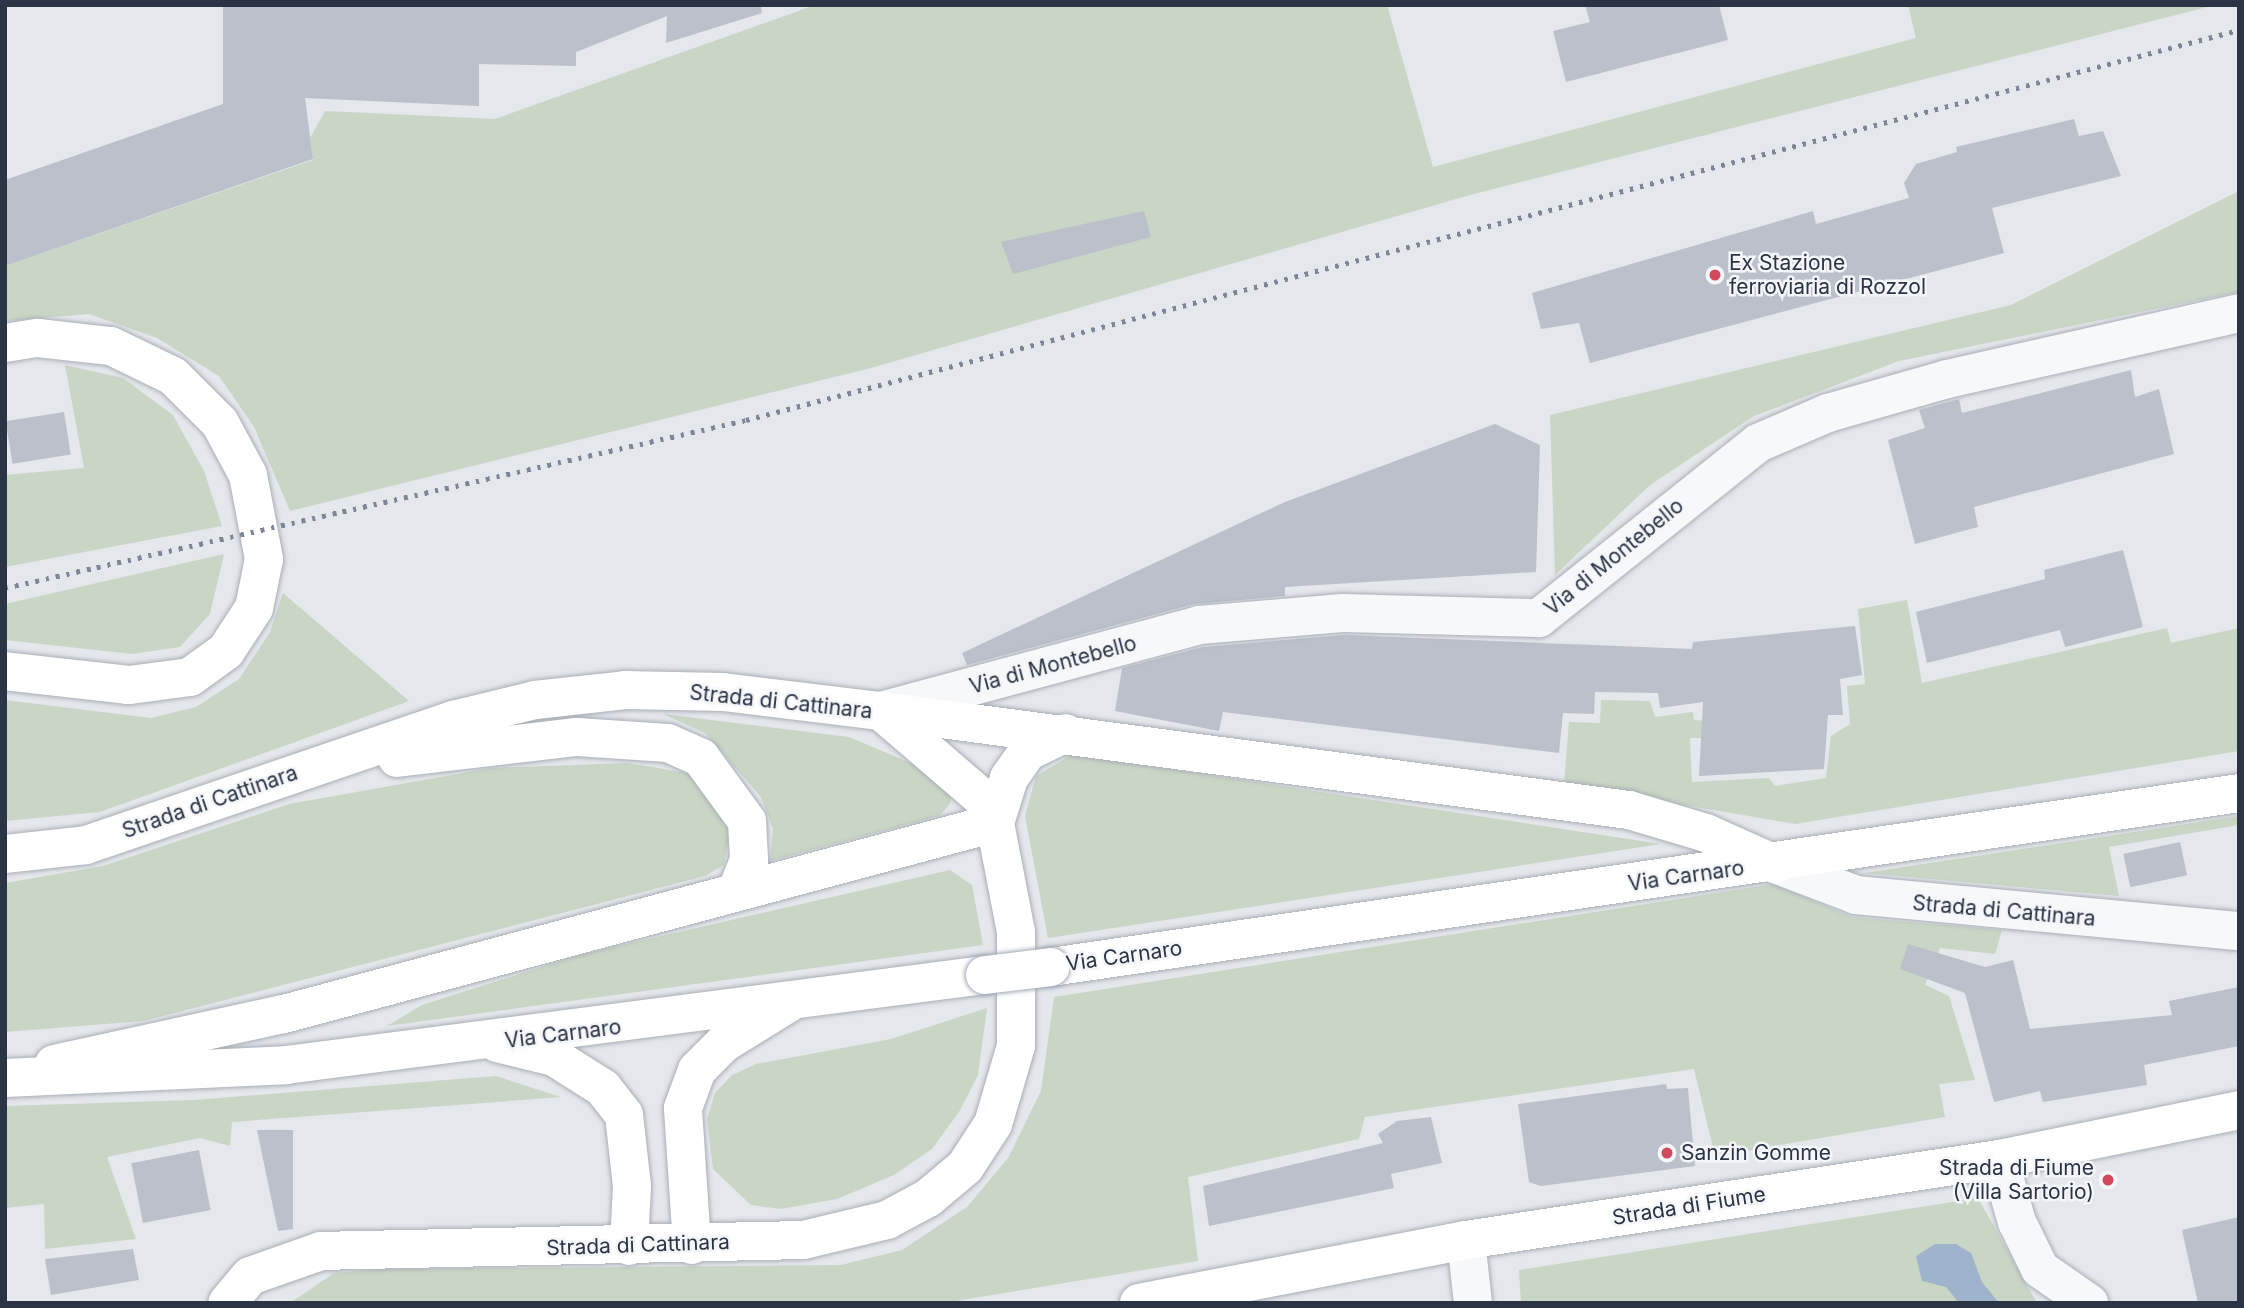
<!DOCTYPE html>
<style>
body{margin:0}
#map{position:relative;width:2244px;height:1308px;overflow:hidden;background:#e4e7ec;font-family:Inter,sans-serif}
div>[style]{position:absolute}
.green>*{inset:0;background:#c9d6c5}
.water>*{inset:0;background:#9fb4cc}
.building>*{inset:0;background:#bbc0ca;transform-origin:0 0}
.roads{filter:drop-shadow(0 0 2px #a9aeb7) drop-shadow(0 0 2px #a9aeb7)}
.street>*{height:38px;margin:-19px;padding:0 19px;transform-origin:19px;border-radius:19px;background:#f7f8fa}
.secondary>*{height:38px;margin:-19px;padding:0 19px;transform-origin:19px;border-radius:19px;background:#fff}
.primary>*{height:38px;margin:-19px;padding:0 19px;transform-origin:19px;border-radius:19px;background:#fff}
.rail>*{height:5px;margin-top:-2.5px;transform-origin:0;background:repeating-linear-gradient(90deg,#7d8696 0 3.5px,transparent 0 10.5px)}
.bridges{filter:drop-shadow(0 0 2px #a3abb8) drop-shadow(0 0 2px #a3abb8)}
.primary-bridge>*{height:38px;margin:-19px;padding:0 19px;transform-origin:19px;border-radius:19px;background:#fff}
.dots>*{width:19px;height:19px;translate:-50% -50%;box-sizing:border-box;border:4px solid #f4f6f9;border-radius:50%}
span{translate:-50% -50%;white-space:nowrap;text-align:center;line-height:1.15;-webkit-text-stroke:5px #f4f6f9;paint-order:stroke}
.poi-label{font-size:21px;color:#2b3445}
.left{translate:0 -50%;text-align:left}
.right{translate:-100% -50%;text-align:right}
.street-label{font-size:21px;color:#2b3445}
.frame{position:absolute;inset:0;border:7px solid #2b3445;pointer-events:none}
</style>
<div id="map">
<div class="green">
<div style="clip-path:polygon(815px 5px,1387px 5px,1433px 167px,1916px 38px,1908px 5px,2215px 5px,1470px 195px,871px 368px,290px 511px,254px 427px,219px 376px,157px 338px,89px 314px,5px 321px,5px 266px,313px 160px,310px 138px,325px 111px,495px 119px)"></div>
<div style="clip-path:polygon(2239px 191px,2239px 292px,1899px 361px,1754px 416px,1650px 485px,1555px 575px,1550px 415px,2011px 305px)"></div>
<div style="clip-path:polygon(65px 365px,123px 378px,173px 415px,204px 471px,222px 526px,5px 567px,5px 475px,84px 468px)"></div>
<div style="clip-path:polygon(224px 554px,210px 614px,180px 647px,132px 654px,5px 640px,5px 604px)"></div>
<div style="clip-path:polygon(283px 593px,409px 701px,100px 812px,5px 821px,5px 700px,151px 718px,196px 707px,239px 679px,270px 632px)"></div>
<div style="clip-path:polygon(1907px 600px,1922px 683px,2167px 628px,2171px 643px,2239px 628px,2239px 751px,1795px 824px,1564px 784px,1569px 722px,1600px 723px,1601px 700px,1650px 701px,1655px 717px,1693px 712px,1694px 720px,1741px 723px,1742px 738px,1690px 738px,1692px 782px,1769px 778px,1775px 786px,1826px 778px,1831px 736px,1850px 724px,1847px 686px,1865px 684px,1858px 609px)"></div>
<div style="clip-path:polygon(663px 714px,849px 737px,920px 767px,951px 797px,950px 804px,939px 816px,770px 861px,773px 829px,761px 797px,705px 733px)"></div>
<div style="clip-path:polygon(1073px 754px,1661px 844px,1048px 938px,1025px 816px,1036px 776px)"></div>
<div style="clip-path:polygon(628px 763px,687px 773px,705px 791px,730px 831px,724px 865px,705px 876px,144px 1021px,5px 1032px,5px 883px,103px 866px,289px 804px,491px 768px)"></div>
<div style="clip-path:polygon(2239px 816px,2239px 825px,2109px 847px,2119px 896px,1864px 873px)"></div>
<div style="clip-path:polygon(950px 870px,972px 885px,983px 945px,387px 1026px,422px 1005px,583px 954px)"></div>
<div style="clip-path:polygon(1773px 884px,1852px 917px,2002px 930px,1995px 954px,1940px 948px,1925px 985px,1949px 996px,1975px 1080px,1939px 1084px,1945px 1117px,1715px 1156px,1694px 1069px,1365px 1117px,1359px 1139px,1188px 1177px,1198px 1261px,944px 1303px,290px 1303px,334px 1273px,380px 1269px,841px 1265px,902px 1250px,967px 1207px,1008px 1158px,1041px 1091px,1054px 997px)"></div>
<div style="clip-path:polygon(987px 1008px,978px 1075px,959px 1112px,932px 1149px,894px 1175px,837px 1199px,781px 1209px,751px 1205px,713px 1169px,707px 1119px,715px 1093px,732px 1075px,756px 1064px,891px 1039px)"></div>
<div style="clip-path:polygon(496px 1076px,561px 1097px,232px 1122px,230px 1146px,200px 1138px,107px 1157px,136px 1239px,45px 1249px,44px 1204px,5px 1208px,5px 1106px,194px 1100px)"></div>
<div style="clip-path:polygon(1978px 1198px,2037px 1303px,1521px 1303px,1519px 1270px)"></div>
</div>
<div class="water">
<div style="clip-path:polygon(1935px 1244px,1956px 1244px,1971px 1253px,1982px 1282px,1999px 1303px,1959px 1303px,1946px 1287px,1922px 1281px,1916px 1256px)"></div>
</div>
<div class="building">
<div style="clip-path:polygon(223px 5px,761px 5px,762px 13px,666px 43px,667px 16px,576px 52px,576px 66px,479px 64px,479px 106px,305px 98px,313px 159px,5px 266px,5px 180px,223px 104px)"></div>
<div style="clip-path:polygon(1585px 5px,1719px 5px,1728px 40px,1566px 82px,1553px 31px,1590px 22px)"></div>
<div style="clip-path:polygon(2074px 119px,2079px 136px,2103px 131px,2121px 176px,1992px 208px,2004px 253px,1590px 363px,1579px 323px,1541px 329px,1532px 293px,1813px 211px,1816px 224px,1909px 198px,1904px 183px,1916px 164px,1957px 152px,1956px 147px)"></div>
<div style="clip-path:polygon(1144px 211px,1151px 237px,1013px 274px,1001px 242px)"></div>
<div style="clip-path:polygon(2131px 370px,2135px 397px,2159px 389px,2174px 454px,1974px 507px,1978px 527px,1915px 544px,1888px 440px,1925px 428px,1919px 410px,1959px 399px,1962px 413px)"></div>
<div style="left:64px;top:412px;width:43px;height:59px;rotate:81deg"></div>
<div style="clip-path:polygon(1495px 424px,1540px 445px,1536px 572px,1285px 587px,1285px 596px,1194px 604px,967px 665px,962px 653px,1285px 502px)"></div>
<div style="clip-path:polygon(2123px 550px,2143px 627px,2065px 647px,2060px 630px,1927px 663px,1916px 612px,2045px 579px,2044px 570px)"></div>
<div style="clip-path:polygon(1855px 626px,1862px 675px,1840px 679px,1843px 715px,1828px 715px,1824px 769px,1699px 776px,1703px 702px,1660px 708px,1658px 693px,1595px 692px,1594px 714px,1563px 713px,1559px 753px,1223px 712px,1219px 731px,1115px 711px,1122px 668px,1203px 647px,1344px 635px,1692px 649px,1693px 642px)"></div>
<div style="left:2180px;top:842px;width:34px;height:58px;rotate:78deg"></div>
<div style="clip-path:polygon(1908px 944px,1985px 967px,2013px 960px,2030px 1029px,2172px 1015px,2169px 1001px,2239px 987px,2239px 1046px,2144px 1065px,2147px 1085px,2043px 1102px,2040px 1091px,1994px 1102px,1965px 993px,1900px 969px)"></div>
<div style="clip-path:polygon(1666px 1084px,1667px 1089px,1688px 1088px,1695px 1166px,1541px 1186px,1529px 1182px,1518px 1104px)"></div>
<div style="clip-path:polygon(1431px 1117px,1442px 1163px,1391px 1174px,1394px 1188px,1209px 1226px,1203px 1186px,1383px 1143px,1378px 1134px,1397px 1121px)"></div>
<div style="clip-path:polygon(257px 1130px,293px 1130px,293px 1229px,278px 1231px)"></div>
<div style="left:199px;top:1150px;width:61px;height:69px;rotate:79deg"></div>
<div style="clip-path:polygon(2239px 1217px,2239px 1303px,2198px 1303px,2182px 1230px)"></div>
<div style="clip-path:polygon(133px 1249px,139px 1280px,51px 1295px,45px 1259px)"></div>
</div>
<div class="roads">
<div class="street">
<div style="left:881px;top:711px;width:329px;rotate:-15.1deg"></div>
<div style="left:1199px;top:625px;width:144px;rotate:-4.8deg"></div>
<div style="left:1343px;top:613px;width:196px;rotate:1.5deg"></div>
<div style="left:1539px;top:618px;width:280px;rotate:-38.6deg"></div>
<div style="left:1758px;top:443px;width:76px;rotate:-23.2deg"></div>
<div style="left:1828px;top:413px;width:124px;rotate:-15.9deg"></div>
<div style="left:1947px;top:379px;width:299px;rotate:-12.7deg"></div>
<div style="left:1775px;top:864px;width:87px;rotate:20.9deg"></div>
<div style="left:1856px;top:895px;width:385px;rotate:5.4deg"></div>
<div style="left:1999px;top:1159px;width:66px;rotate:74.1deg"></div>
<div style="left:2017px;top:1222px;width:52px;rotate:63.9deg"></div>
<div style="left:2040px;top:1269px;width:60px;rotate:34.8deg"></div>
<div style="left:1466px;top:1240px;width:63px;rotate:83.7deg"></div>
</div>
<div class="secondary">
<div style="left:5px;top:343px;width:33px;rotate:-9deg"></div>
<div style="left:38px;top:338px;width:73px;rotate:6.3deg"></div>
<div style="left:111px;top:346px;width:69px;rotate:25.8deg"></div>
<div style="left:173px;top:376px;width:66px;rotate:45deg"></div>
<div style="left:220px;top:423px;width:59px;rotate:61.7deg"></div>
<div style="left:248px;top:475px;width:86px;rotate:79.2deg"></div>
<div style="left:264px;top:559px;width:50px;rotate:101.5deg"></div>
<div style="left:254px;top:608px;width:51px;rotate:123.1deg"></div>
<div style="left:226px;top:651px;width:44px;rotate:144.2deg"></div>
<div style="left:190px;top:677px;width:62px;rotate:172.5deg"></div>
<div style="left:129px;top:685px;width:125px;rotate:-173.6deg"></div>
<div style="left:881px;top:711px;width:755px;rotate:7.54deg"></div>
<div style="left:1629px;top:810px;width:80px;rotate:16.6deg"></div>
<div style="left:1706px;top:833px;width:76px;rotate:24.2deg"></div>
<div style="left:397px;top:758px;width:181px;rotate:-6.7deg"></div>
<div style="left:577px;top:737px;width:91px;rotate:3.8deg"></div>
<div style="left:668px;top:743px;width:36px;rotate:24deg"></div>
<div style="left:701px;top:758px;width:78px;rotate:53.9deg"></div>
<div style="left:747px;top:821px;width:39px;rotate:87deg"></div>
<div style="left:749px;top:860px;width:31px;rotate:112deg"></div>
<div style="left:5px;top:854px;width:81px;rotate:-6.3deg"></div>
<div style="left:86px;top:845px;width:388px;rotate:-18.8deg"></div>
<div style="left:453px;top:720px;width:84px;rotate:-13.7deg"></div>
<div style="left:535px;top:700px;width:91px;rotate:-6.3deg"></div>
<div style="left:625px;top:690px;width:98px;rotate:1.2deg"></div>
<div style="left:723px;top:692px;width:159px;rotate:6.9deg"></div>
<div style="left:881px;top:711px;width:132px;rotate:40.7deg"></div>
<div style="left:981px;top:797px;width:30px;rotate:62deg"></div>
<div style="left:995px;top:823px;width:111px;rotate:79.1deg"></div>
<div style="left:1016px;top:932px;width:114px;rotate:90deg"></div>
<div style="left:1016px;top:1046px;width:81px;rotate:106.4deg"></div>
<div style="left:993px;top:1124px;width:51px;rotate:123.1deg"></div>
<div style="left:965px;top:1167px;width:48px;rotate:140deg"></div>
<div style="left:928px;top:1198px;width:47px;rotate:151.8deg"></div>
<div style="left:887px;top:1220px;width:86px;rotate:166.6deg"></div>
<div style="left:803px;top:1240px;width:482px;rotate:178.7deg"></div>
<div style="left:321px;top:1251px;width:75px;rotate:160.6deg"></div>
<div style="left:250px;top:1276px;width:35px;rotate:130deg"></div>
<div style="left:497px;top:1043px;width:59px;rotate:13.8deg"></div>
<div style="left:554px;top:1057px;width:58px;rotate:32.3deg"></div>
<div style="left:603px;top:1088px;width:34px;rotate:52deg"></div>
<div style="left:624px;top:1115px;width:71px;rotate:83.6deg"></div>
<div style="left:632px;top:1186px;width:60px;rotate:92.9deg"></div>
<div style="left:54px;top:1064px;width:235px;rotate:-12.3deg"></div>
<div style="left:284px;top:1014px;width:736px;rotate:-15.04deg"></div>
<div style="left:995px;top:823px;width:47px;rotate:-72.7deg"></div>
<div style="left:1009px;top:778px;width:32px;rotate:-55deg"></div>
<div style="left:1027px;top:752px;width:43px;rotate:-26deg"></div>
<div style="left:692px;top:1245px;width:137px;rotate:-93.8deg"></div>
<div style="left:683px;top:1108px;width:40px;rotate:-69.8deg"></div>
<div style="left:697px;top:1070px;width:38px;rotate:-45deg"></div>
<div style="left:724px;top:1043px;width:76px;rotate:-31.6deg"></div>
<div style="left:1139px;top:1303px;width:333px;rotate:-10.9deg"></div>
<div style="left:1466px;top:1240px;width:539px;rotate:-8.64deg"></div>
<div style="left:1999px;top:1159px;width:245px;rotate:-11.5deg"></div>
</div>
<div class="primary">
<div style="left:1051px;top:967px;width:1201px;rotate:-8.33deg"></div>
<div style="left:5px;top:1078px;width:281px;rotate:-2.6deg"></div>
<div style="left:286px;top:1065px;width:705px;rotate:-7.34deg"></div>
</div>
</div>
<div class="rail">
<div style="left:5px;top:588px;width:760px;rotate:-12.77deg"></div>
<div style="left:746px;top:420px;width:1543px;rotate:-14.64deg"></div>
</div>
<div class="bridges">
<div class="primary-bridge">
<div style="left:985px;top:975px;width:66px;rotate:-6.9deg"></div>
</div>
</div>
<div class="dots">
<div style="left:1715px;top:275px;background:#d1495b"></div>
<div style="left:1667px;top:1153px;background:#d1495b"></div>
<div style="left:2108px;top:1180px;background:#d1495b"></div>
</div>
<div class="poi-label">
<span class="left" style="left:1729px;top:275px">Ex Stazione<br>ferroviaria di Rozzol</span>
<span class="left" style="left:1681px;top:1153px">Sanzin Gomme</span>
<span class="right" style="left:2094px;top:1180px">Strada di Fiume<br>(Villa Sartorio)</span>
</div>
<div class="street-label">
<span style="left:1614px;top:557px;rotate:-39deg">Via di Montebello</span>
<span style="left:1053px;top:665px;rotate:-15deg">Via di Montebello</span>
<span style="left:781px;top:702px;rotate:6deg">Strada di Cattinara</span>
<span style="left:210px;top:802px;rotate:-19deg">Strada di Cattinara</span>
<span style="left:1686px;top:876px;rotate:-8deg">Via Carnaro</span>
<span style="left:2004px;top:911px;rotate:5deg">Strada di Cattinara</span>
<span style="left:1124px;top:956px;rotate:-8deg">Via Carnaro</span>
<span style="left:563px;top:1034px;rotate:-7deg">Via Carnaro</span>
<span style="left:1689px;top:1206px;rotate:-9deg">Strada di Fiume</span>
<span style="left:638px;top:1245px;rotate:-2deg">Strada di Cattinara</span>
</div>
<div class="frame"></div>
</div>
